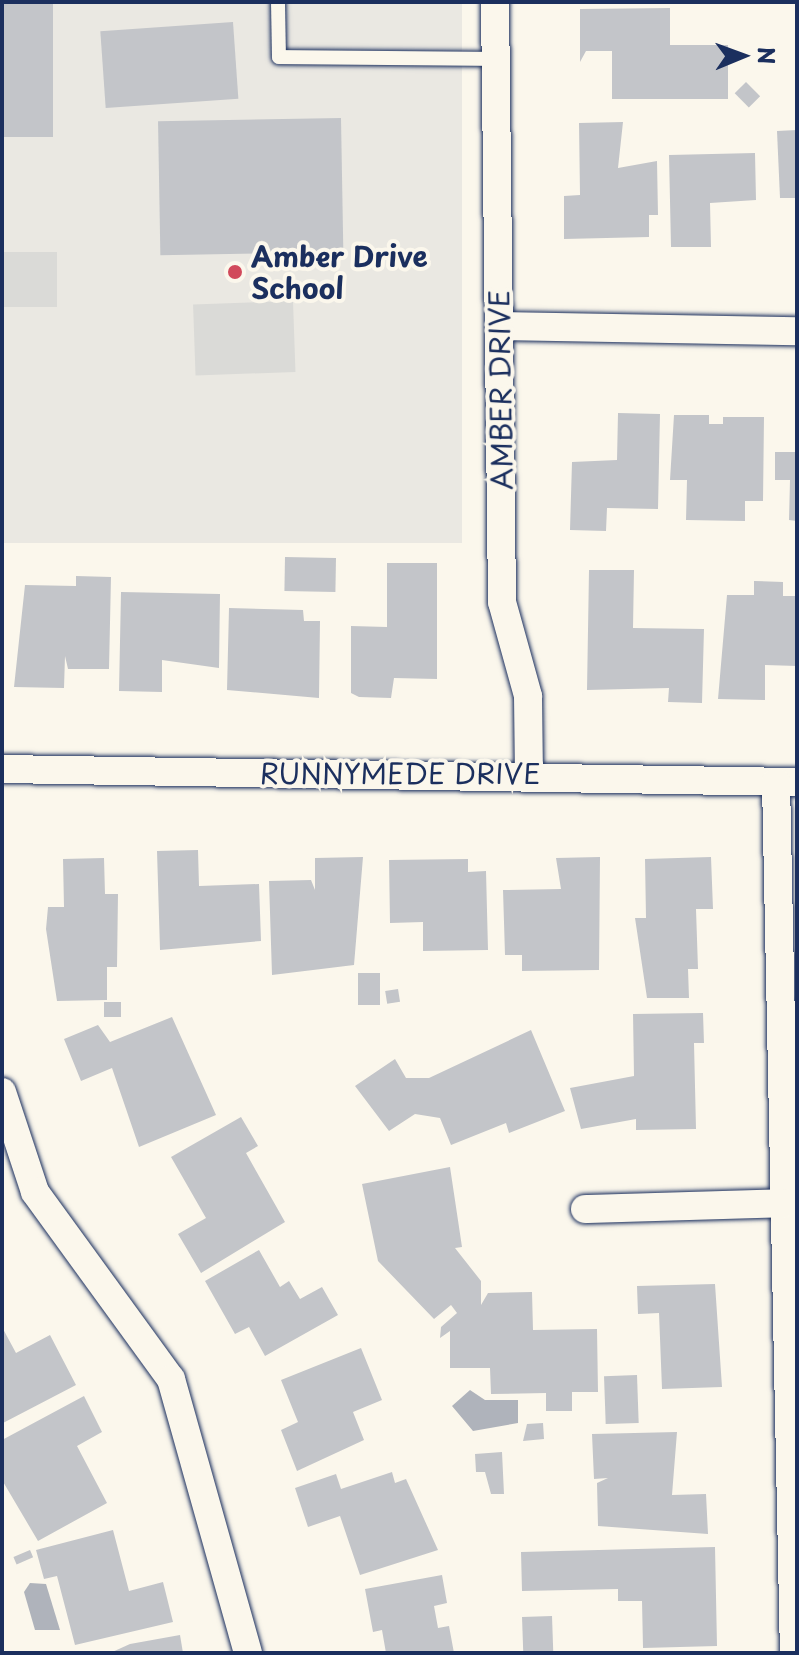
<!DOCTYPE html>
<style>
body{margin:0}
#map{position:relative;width:799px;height:1655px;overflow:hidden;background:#fbf7ec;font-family:"Playpen Sans",sans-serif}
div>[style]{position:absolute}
.built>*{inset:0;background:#eae8e2;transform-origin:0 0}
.green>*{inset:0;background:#dadad7;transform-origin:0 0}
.water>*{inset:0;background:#afb3bb}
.building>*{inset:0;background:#c3c5c9;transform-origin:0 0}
.roads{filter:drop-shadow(0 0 2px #1b2f5e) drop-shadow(0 0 2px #1b2f5e)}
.service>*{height:14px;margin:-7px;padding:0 7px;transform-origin:7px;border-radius:7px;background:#fbf7ec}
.minor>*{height:28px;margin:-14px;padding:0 14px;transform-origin:14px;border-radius:14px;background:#fbf7ec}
.dots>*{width:22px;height:22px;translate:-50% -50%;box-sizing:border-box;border:4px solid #fbf7ec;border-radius:50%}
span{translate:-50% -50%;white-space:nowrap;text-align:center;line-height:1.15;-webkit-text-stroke:8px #fbf7ec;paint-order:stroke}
.poi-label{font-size:28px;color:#1b2f5e;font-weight:700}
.left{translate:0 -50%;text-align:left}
.street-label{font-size:28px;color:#1b2f5e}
.frame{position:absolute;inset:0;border:4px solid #1b2f5e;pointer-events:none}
.north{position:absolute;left:703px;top:16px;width:80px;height:80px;-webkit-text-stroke:6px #fbf7ec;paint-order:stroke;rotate:89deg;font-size:22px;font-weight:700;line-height:32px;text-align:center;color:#1b2f5e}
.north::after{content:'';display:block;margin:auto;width:28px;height:36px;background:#1b2f5e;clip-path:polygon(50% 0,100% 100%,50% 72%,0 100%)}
</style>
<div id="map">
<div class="built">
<div style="left:2px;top:2px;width:460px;height:541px"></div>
</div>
<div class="green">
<div style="left:2px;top:252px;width:55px;height:55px"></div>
<div style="left:293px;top:301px;width:71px;height:100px;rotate:88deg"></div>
</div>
<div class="water">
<div style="clip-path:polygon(470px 1390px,485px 1400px,518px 1400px,518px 1423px,473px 1431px,452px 1406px)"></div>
<div style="clip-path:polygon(30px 1583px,46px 1584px,60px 1630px,35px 1630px,24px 1592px)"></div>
</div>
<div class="building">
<div style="left:2px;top:2px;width:51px;height:135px"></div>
<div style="clip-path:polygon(670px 8px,670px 45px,728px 45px,728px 99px,612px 99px,612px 51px,586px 51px,580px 62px,580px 9px)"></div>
<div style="left:233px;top:22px;width:77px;height:133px;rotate:86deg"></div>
<div style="left:746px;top:82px;width:20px;height:16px;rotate:45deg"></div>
<div style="left:341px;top:118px;width:134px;height:183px;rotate:89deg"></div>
<div style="clip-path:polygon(623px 122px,618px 168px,657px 161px,658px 215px,649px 215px,649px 237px,564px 239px,564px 196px,580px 195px,579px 123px)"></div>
<div style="clip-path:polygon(797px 130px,797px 198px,780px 198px,777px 131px)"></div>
<div style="clip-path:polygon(755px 153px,756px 200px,710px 203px,711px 247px,671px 247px,669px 155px)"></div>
<div style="clip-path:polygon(618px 413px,660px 414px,658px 509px,607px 508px,606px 531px,570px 530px,572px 462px,617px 460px)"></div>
<div style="clip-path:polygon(674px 415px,709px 415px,709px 424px,723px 424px,723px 417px,764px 417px,763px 501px,745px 501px,745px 521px,686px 520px,687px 480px,670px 480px)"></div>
<div style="clip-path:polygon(775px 452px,797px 452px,797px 521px,789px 520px,790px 480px,775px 480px)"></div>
<div style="left:285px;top:557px;width:51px;height:34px;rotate:1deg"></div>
<div style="clip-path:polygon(387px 563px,437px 563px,437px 679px,394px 678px,391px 698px,359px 697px,351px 693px,351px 626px,387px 627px)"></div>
<div style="clip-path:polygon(589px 570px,634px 570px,633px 628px,704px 629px,702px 703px,668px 702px,669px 688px,587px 690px)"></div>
<div style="clip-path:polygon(76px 576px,111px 577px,109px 669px,68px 669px,65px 656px,64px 688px,14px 687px,25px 585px,76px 586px)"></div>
<div style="clip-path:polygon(754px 581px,783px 582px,783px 596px,797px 596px,797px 666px,765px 665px,765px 700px,718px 699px,727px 595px,754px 595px)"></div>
<div style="clip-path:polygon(121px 592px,220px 594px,219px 668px,162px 660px,162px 692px,119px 691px)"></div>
<div style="clip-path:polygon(229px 608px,303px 610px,304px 621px,320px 621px,319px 698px,227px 690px)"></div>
<div style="clip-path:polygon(198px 850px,199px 886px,259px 884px,261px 941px,160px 950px,157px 851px)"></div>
<div style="clip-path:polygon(363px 857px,354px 965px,272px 975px,269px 881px,311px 880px,315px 890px,315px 858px)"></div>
<div style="clip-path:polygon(600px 857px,599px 970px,522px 971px,522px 955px,505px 955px,503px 890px,561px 889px,556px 858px)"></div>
<div style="clip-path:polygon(711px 857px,713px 909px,696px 909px,698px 969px,688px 969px,689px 998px,647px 998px,635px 918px,646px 918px,645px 859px)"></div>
<div style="clip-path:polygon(104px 858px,105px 894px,118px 894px,117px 967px,107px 967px,107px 1000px,57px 1001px,46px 929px,48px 907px,64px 907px,63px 859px)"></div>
<div style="clip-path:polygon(468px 859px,468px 872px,486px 871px,488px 950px,423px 951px,423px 922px,390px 923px,389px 860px)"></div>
<div style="left:358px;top:973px;width:22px;height:32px"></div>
<div style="left:398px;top:989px;width:13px;height:13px;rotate:81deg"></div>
<div style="left:121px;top:1002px;width:15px;height:17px;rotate:90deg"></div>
<div style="clip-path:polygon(703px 1013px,704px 1043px,694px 1043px,696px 1129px,636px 1130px,636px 1119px,581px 1129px,570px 1088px,634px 1076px,633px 1014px)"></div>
<div style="clip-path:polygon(172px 1017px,216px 1115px,139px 1147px,112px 1068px,81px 1081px,64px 1039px,98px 1025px,110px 1042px)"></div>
<div style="clip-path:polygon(531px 1030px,565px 1111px,509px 1133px,506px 1123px,451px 1145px,440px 1118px,415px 1114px,389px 1131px,355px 1086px,395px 1059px,406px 1078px,429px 1078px)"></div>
<div style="clip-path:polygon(241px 1117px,258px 1146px,246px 1153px,285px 1222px,201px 1273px,178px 1234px,206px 1218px,171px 1157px)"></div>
<div style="clip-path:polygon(450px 1167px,462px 1247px,455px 1248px,481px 1281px,481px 1305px,488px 1293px,532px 1292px,533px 1330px,597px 1329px,598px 1392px,572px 1392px,572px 1411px,546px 1411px,546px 1393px,491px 1394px,490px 1368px,450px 1368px,450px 1331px,440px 1338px,441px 1327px,457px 1313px,451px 1305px,434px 1319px,378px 1261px,362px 1184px)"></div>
<div style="clip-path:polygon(259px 1250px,280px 1287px,289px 1281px,300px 1299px,322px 1287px,338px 1315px,265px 1356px,249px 1327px,235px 1334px,205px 1281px)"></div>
<div style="clip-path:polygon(715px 1284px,722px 1387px,662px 1389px,659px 1313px,638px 1314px,637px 1286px)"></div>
<div style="clip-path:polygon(2px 1327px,16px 1353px,50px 1335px,76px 1385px,3px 1423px)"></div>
<div style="clip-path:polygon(361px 1348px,382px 1400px,353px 1412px,364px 1440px,297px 1471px,281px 1430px,298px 1422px,281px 1380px)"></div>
<div style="left:637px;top:1375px;width:48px;height:33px;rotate:88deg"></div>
<div style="clip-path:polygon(84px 1396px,102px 1432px,77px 1446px,107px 1503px,38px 1541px,2px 1480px,2px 1440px)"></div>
<div style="clip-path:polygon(543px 1423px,544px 1439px,523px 1441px,527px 1424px)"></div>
<div style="clip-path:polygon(677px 1432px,672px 1495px,706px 1494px,708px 1534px,598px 1526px,597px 1483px,608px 1478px,594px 1479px,592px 1434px)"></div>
<div style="clip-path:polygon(502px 1452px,504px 1494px,491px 1494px,485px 1472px,476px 1472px,475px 1454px)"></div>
<div style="clip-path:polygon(392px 1472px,395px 1483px,406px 1479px,438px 1550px,360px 1575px,340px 1516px,308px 1527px,295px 1488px,336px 1474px,341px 1489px)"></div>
<div style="clip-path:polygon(113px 1530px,129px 1591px,163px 1582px,173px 1622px,75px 1645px,57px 1576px,44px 1579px,36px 1550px)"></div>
<div style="clip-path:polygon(715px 1547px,717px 1646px,643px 1648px,642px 1601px,618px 1601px,618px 1589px,522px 1591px,521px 1552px)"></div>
<div style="left:30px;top:1550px;width:8px;height:18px;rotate:67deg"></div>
<div style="clip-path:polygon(442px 1575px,447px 1603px,434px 1606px,438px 1628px,449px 1626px,454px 1653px,386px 1653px,382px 1630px,373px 1632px,365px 1589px)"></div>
<div style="left:552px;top:1616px;width:36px;height:30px;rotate:88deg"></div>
<div style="clip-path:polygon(180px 1635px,183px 1653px,110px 1653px,130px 1644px)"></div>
</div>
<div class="roads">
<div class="service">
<div style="left:278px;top:2px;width:55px;rotate:89deg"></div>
<div style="left:279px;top:57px;width:217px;rotate:0.5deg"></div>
</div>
<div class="minor">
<div style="left:495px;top:2px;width:600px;rotate:89.33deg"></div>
<div style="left:502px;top:602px;width:98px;rotate:74.5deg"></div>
<div style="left:528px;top:696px;width:78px;rotate:89.3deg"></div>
<div style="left:499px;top:326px;width:298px;rotate:1deg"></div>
<div style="left:2px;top:769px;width:795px;rotate:0.94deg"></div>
<div style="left:776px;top:782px;width:871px;rotate:88.82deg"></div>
<div style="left:2px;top:1092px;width:105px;rotate:71.7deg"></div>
<div style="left:35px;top:1192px;width:231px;rotate:54deg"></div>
<div style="left:171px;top:1379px;width:285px;rotate:74.3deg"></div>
<div style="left:585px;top:1209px;width:200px;rotate:-1.7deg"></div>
</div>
</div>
<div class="dots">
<div style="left:235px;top:272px;background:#d1495b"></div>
</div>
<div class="poi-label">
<span class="left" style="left:251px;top:272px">Amber Drive<br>School</span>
</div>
<div class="street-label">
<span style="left:500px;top:390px;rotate:-91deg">AMBER DRIVE</span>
<span style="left:400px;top:773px">RUNNYMEDE DRIVE</span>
</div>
<div class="frame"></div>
<div class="north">N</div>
</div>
